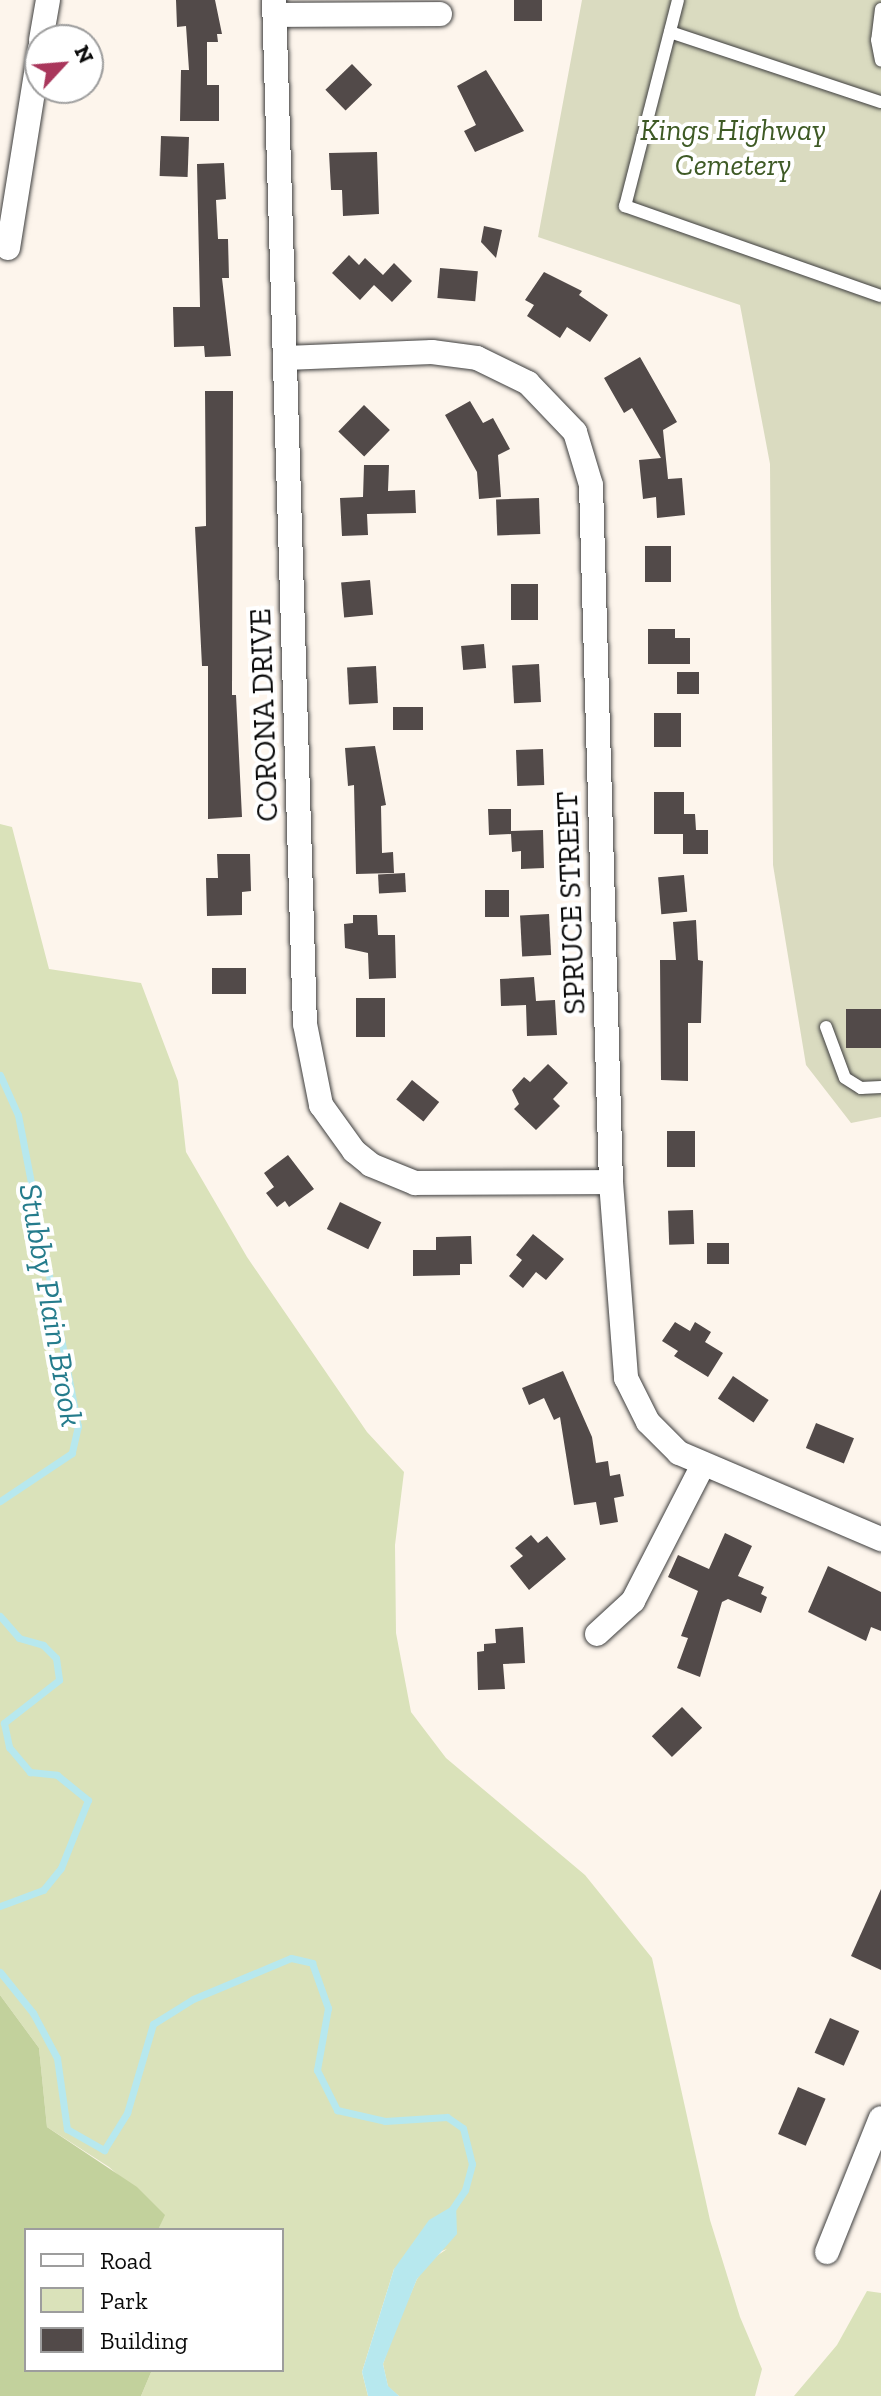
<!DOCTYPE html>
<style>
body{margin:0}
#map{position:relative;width:881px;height:2396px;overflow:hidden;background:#fdf5ec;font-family:"Zilla Slab",serif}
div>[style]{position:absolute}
.green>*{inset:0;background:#dae2ba}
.forest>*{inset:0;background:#c2d19c}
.cemetery>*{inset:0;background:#dadbc0}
.water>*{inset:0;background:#b7e8ee}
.stream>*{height:7px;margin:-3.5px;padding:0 3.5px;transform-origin:3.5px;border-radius:3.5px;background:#b7e8ee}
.building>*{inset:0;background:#524a49;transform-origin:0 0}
.roads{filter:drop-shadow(0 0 2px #3e3e3e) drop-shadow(0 0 2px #3e3e3e)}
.lane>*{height:12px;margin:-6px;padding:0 6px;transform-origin:6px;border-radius:6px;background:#fff}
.street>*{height:24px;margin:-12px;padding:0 12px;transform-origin:12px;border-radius:12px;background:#fff}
span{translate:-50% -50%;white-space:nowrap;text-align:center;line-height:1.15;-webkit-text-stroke:8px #fff;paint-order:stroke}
.park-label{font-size:30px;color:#3e5a25;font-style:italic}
.street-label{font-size:30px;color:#0b0b0b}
.water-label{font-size:32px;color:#257c8c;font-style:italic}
.legend{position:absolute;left:24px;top:2228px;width:260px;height:144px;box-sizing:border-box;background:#fff;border:2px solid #9d9d9d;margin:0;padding:10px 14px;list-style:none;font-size:24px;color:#0b0b0b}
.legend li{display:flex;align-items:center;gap:16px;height:40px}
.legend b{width:40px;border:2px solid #9d9d9d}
.north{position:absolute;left:24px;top:24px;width:80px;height:80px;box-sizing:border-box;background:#fff;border:2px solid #9d9d9d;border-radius:50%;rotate:64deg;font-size:22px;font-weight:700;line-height:32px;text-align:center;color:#0b0b0b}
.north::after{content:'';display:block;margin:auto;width:28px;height:36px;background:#a9365b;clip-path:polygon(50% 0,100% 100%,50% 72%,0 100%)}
</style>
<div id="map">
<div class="green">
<div style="clip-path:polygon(0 824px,12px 827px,49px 969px,141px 983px,178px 1081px,186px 1152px,247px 1257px,367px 1432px,404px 1472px,395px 1545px,396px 1633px,411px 1712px,446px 1758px,585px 1875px,652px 1958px,710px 2220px,740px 2317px,762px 2369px,755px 2396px,399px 2396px,388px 2387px,383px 2364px,392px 2337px,417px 2279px,429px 2261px,447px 2249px,394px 2269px,362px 2372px,368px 2396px,141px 2396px,152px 2370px,282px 2370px,282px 2230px,158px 2230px,164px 2215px,109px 2167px,47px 2127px,39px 2048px,0 1995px)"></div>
<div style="clip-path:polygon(867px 2291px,881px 2293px,881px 2396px,794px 2396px,837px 2345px)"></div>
</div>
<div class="forest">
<div style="clip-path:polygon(0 1995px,39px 2048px,47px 2127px,137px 2187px,165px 2215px,158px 2230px,26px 2230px,26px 2370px,152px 2370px,141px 2396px,0 2396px)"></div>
</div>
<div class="cemetery">
<div style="clip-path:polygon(582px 0,881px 0,881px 1117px,851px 1123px,806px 1065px,773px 865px,770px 464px,740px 305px,538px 237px)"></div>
</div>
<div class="water">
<div style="clip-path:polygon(456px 2204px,457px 2234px,417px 2279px,383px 2364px,388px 2386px,399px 2396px,368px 2396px,362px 2372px,394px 2269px,429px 2220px)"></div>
</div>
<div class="stream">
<div style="left:0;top:1075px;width:44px;rotate:65.8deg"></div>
<div style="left:18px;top:1115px;width:317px;rotate:79.1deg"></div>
<div style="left:78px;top:1426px;width:28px;rotate:103deg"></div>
<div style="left:72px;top:1453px;width:87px;rotate:146.3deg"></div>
<div style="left:0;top:1616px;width:29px;rotate:49deg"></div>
<div style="left:19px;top:1638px;width:25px;rotate:16deg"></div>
<div style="left:43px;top:1645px;width:18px;rotate:45deg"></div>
<div style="left:56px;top:1658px;width:22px;rotate:82deg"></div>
<div style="left:59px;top:1680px;width:70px;rotate:142deg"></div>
<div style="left:4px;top:1723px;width:25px;rotate:78deg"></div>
<div style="left:9px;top:1747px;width:33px;rotate:50deg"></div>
<div style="left:30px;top:1772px;width:27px;rotate:6deg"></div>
<div style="left:57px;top:1775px;width:40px;rotate:39deg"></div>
<div style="left:88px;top:1800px;width:73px;rotate:111.7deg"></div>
<div style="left:61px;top:1868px;width:28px;rotate:129deg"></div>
<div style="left:43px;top:1890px;width:46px;rotate:159.6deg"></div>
<div style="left:0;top:1972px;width:53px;rotate:51.2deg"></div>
<div style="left:33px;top:2013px;width:51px;rotate:61.9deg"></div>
<div style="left:57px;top:2058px;width:72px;rotate:82deg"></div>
<div style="left:67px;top:2129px;width:43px;rotate:29.6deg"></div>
<div style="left:104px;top:2150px;width:44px;rotate:-58.1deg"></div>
<div style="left:127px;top:2113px;width:93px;rotate:-73.7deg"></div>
<div style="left:153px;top:2024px;width:47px;rotate:-32deg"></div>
<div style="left:193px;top:1999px;width:106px;rotate:-22.7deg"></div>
<div style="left:291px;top:1958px;width:22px;rotate:13deg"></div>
<div style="left:312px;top:1963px;width:48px;rotate:70.4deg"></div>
<div style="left:328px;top:2008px;width:63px;rotate:100.1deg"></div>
<div style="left:317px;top:2070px;width:45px;rotate:63.4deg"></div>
<div style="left:337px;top:2110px;width:49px;rotate:12.9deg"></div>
<div style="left:385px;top:2121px;width:62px;rotate:-3.7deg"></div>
<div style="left:447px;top:2117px;width:19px;rotate:35deg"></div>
<div style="left:463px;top:2128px;width:37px;rotate:76deg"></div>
<div style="left:472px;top:2164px;width:27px;rotate:105deg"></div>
<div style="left:465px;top:2190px;width:25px;rotate:124deg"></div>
</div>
<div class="building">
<div style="clip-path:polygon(176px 0,215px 0,222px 34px,217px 34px,218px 42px,207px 42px,207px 85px,219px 85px,219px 121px,180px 121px,181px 70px,189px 70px,186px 26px,177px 27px)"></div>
<div style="left:514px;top:0;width:28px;height:21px"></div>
<div style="left:352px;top:64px;width:29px;height:37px;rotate:46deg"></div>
<div style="clip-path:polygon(486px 70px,524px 131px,475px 152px,464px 131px,476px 125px,457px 86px)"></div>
<div style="left:161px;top:136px;width:28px;height:40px;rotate:2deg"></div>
<div style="clip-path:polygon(377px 152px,379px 214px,343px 216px,342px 190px,331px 190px,329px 153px)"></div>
<div style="clip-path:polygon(224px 163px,226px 199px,216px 200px,218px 239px,228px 239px,229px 278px,222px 278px,231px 356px,205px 357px,204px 346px,174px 347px,173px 307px,200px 307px,197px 164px)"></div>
<div style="clip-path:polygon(484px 226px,502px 230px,496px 258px,481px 242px)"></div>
<div style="clip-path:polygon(349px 255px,359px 265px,365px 258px,383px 275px,394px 263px,412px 281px,392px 302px,374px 285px,360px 300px,332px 273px)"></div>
<div style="left:440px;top:268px;width:38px;height:30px;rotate:5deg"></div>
<div style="clip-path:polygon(544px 272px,582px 291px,579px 295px,608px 315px,590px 342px,567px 327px,560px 338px,527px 316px,534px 305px,525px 300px)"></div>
<div style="clip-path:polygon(640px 357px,677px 422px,663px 430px,668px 479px,682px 478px,685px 515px,657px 518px,656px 497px,643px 499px,639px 460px,661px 458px,632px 408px,624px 413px,604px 378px)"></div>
<div style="clip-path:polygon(205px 391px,233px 391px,232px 695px,236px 695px,242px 817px,208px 819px,208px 666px,202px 666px,195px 527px,206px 526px)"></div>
<div style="clip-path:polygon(470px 401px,483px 423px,493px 418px,510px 449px,498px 455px,501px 497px,479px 499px,477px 472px,445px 415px)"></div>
<div style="left:364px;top:405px;width:36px;height:37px;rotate:44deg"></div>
<div style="clip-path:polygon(364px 465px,389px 465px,388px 491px,415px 490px,416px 513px,367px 514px,368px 535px,342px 536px,340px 498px,363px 497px)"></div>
<div style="left:539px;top:498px;width:36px;height:43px;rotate:88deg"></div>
<div style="left:645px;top:546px;width:26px;height:36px"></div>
<div style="left:370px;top:580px;width:35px;height:29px;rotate:85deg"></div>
<div style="left:511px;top:584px;width:27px;height:36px"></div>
<div style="clip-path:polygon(648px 629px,675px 629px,675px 638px,690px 638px,690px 664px,648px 664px)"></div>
<div style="left:484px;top:644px;width:24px;height:23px;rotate:85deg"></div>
<div style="left:539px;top:664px;width:38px;height:27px;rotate:87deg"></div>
<div style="left:376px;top:666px;width:37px;height:29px;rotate:87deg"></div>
<div style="left:677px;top:672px;width:22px;height:22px"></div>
<div style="left:393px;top:707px;width:30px;height:23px"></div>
<div style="left:654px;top:713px;width:27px;height:34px"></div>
<div style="clip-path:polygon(375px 746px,386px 805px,381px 806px,382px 853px,393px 852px,394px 873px,356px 874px,354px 785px,348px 786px,345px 748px)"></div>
<div style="left:543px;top:749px;width:36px;height:27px;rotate:88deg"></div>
<div style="clip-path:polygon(654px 792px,684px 792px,684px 814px,695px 814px,696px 830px,708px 830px,708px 854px,683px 854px,683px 834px,654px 834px)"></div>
<div style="clip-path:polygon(488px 809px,511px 809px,511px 831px,543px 830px,544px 868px,521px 869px,521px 851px,512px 852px,511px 834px,489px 835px)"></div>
<div style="clip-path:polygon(217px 854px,250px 854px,251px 891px,242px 892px,242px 915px,207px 916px,206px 878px,218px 878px)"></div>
<div style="left:405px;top:873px;width:19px;height:27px;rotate:87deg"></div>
<div style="left:684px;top:875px;width:37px;height:26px;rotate:85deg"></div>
<div style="left:485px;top:890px;width:24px;height:27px"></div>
<div style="left:549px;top:914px;width:41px;height:29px;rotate:87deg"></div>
<div style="clip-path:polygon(353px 915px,377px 915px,378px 935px,395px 935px,396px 978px,369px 979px,368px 953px,345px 948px,344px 924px,353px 923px)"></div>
<div style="clip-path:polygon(696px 920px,698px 960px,703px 961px,701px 1023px,688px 1023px,688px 1081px,661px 1080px,660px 960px,676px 960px,673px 922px)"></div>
<div style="left:212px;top:968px;width:34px;height:26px"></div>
<div style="clip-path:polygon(534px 977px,536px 1001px,555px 1000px,557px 1035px,527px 1036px,526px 1005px,501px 1006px,500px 979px)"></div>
<div style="left:356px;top:998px;width:29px;height:39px"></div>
<div style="left:881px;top:1009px;width:39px;height:35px;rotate:90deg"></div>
<div style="clip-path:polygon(548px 1064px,568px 1083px,553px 1099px,560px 1106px,536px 1130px,514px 1109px,519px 1104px,512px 1090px,524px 1077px,530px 1082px)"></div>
<div style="left:412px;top:1080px;width:35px;height:25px;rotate:39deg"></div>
<div style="left:695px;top:1131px;width:36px;height:28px;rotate:90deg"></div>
<div style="clip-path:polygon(288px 1155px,314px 1189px,289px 1207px,285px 1201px,277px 1207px,266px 1193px,274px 1187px,264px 1173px)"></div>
<div style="left:340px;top:1202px;width:46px;height:30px;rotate:26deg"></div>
<div style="left:693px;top:1210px;width:34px;height:25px;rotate:88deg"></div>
<div style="clip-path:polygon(533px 1234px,564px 1259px,546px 1280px,536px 1272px,523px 1288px,509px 1276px,522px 1260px,516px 1255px)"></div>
<div style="clip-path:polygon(471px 1236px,472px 1264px,460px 1264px,460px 1275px,413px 1276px,413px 1250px,436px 1250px,436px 1237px)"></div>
<div style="left:707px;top:1243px;width:22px;height:21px"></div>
<div style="clip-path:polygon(675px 1322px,690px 1331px,695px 1322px,711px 1332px,705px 1342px,723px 1353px,708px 1377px,674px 1356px,678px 1351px,662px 1341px)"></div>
<div style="clip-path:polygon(563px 1371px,592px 1437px,596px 1463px,608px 1461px,610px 1476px,620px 1474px,624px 1496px,614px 1498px,618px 1522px,600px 1525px,596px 1502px,574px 1505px,560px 1417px,554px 1420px,544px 1398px,529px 1405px,522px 1388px)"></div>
<div style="left:733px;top:1376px;width:43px;height:27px;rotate:34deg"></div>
<div style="left:816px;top:1423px;width:41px;height:27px;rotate:22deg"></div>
<div style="clip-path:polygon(725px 1533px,752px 1546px,738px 1576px,764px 1587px,761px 1594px,767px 1597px,761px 1613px,728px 1599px,722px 1602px,700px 1677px,677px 1668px,688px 1638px,681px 1636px,698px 1591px,668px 1577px,678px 1555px,709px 1569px)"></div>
<div style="clip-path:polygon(531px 1535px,538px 1543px,547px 1536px,566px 1559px,529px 1590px,510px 1566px,523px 1556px,515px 1548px)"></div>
<div style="clip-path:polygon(828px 1566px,881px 1592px,881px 1631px,871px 1627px,866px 1641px,808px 1612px)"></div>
<div style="clip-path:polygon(523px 1627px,525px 1663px,503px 1664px,505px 1689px,478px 1690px,477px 1652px,484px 1651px,484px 1644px,496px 1643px,495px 1629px)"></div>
<div style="left:682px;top:1707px;width:29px;height:42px;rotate:46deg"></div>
<div style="clip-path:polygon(881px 1889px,881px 1970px,851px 1956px)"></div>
<div style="left:830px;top:2018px;width:32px;height:38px;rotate:24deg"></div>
<div style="left:798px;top:2087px;width:30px;height:51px;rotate:23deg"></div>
</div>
<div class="roads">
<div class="lane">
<div style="left:678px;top:0;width:213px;rotate:104.4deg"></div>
<div style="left:625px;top:206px;width:271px;rotate:19.4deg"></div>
<div style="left:881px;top:9px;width:31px;rotate:97deg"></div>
<div style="left:877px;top:40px;width:21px;rotate:79deg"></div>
<div style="left:670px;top:32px;width:222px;rotate:18.4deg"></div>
<div style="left:826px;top:1027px;width:54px;rotate:69.6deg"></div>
<div style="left:845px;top:1078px;width:19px;rotate:32deg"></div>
<div style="left:861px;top:1088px;width:20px;rotate:-3deg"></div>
</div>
<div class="street">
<div style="left:274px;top:0;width:1024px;rotate:88.27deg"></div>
<div style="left:305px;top:1024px;width:83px;rotate:78.8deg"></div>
<div style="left:321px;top:1105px;width:57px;rotate:54.3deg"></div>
<div style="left:354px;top:1151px;width:22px;rotate:39deg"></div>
<div style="left:371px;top:1165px;width:48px;rotate:22.2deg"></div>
<div style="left:415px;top:1183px;width:196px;rotate:-0.3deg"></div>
<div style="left:275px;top:15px;width:165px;rotate:-0.3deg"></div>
<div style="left:41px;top:40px;width:41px;rotate:-80.1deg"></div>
<div style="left:8px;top:248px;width:202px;rotate:-80.9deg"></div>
<div style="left:286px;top:358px;width:146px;rotate:-2.4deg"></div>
<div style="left:432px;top:352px;width:45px;rotate:7.6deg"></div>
<div style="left:477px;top:358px;width:57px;rotate:26.1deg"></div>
<div style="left:528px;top:383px;width:68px;rotate:46.2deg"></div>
<div style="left:575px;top:432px;width:55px;rotate:73.2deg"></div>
<div style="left:591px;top:485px;width:697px;rotate:88.36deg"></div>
<div style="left:611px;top:1182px;width:197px;rotate:85.6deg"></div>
<div style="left:626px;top:1378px;width:49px;rotate:63.4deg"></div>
<div style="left:648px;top:1422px;width:44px;rotate:45deg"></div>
<div style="left:679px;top:1453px;width:220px;rotate:23.1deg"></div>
<div style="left:597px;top:1634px;width:49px;rotate:-42.5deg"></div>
<div style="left:633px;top:1601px;width:151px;rotate:-62.8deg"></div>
<div style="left:827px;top:2252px;width:144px;rotate:-68.1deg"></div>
</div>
</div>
<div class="park-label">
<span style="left:733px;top:147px">Kings Highway<br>Cemetery</span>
</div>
<div class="street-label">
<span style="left:264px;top:715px;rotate:-92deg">CORONA DRIVE</span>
<span style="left:571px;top:903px;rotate:-92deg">SPRUCE STREET</span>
</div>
<div class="water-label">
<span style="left:51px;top:1305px;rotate:80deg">Stubby Plain Brook</span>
</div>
<ul class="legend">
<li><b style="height:10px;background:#fff"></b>Road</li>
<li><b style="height:22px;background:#dae2ba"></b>Park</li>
<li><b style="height:22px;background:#524a49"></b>Building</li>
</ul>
<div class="north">N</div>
</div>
